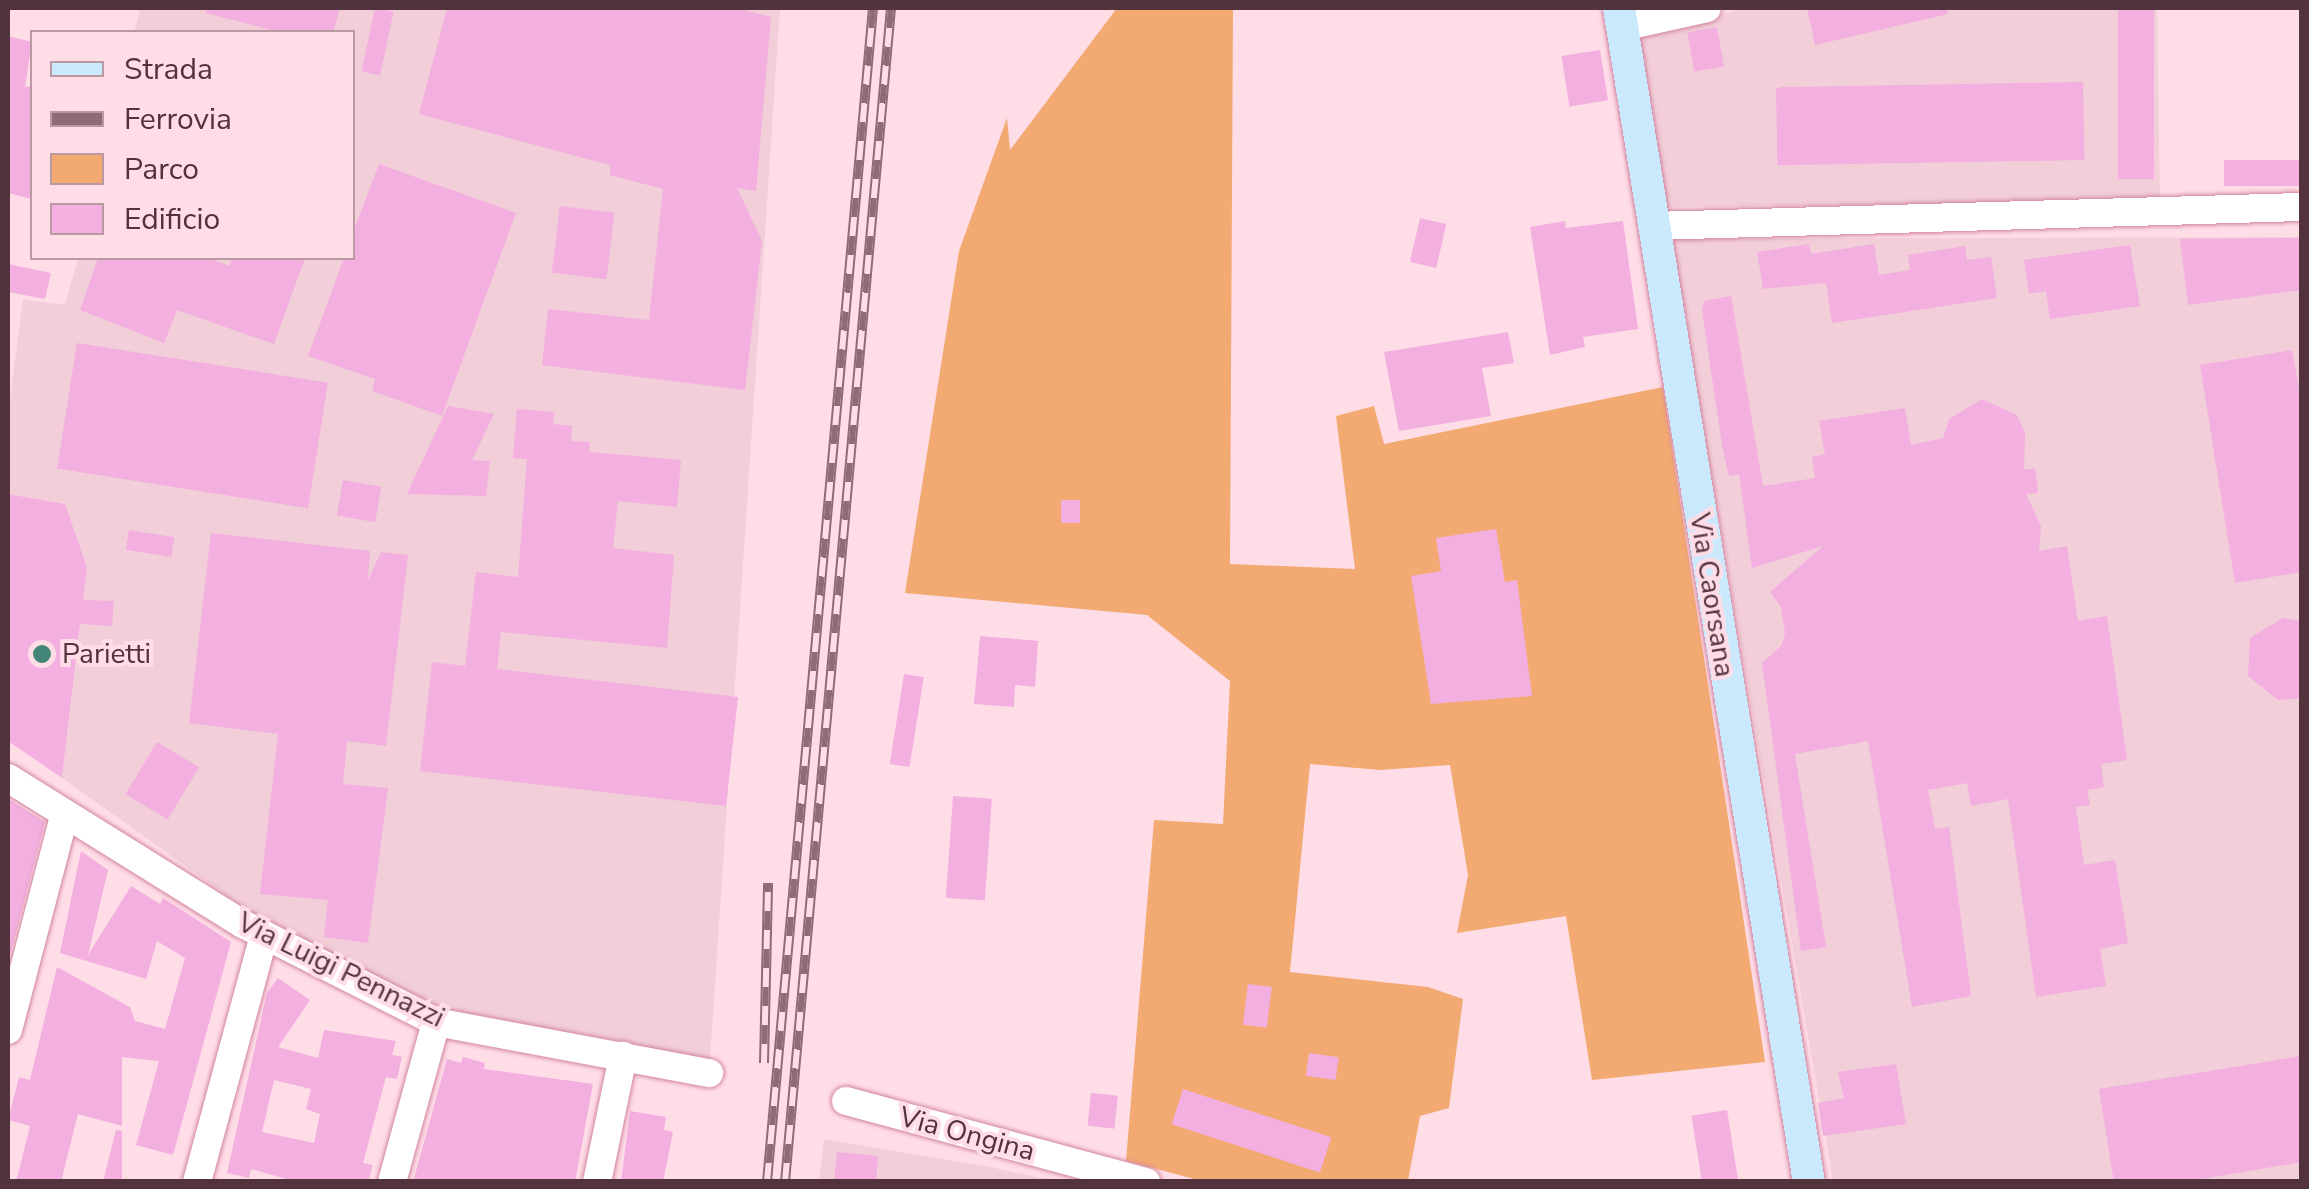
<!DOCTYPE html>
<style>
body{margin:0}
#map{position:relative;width:2309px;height:1189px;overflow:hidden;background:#ffdde7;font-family:"Nunito Sans",sans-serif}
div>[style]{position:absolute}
.built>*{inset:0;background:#f2ced9}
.green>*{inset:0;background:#f3a972}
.building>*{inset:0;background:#f2afdf;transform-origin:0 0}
.roads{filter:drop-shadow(0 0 2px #d285a0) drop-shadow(0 0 2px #d285a0)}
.minor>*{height:28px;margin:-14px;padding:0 14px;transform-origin:14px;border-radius:14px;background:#fff}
.major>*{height:32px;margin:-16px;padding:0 16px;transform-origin:16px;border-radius:16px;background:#cae9fd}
.rail>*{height:10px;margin-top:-5px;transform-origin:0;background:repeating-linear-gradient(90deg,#ffdde7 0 19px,#8d6c77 0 38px);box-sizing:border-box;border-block:2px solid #8d6c77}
.dots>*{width:28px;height:28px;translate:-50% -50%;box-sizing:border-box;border:5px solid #ffdde7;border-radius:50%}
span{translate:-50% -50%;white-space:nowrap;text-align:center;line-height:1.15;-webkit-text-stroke:8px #ffdde7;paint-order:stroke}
.street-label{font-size:28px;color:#52323d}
.poi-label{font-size:28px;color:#52323d}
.left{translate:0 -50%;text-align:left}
.frame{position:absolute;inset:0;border:10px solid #52323d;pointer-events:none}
.legend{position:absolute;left:30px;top:30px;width:325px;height:230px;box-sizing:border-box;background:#ffdde7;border:2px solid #ba99a3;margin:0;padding:12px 18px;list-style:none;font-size:30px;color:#52323d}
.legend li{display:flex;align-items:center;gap:20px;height:50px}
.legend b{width:50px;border:2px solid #ba99a3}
</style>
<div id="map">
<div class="built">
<div style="clip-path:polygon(130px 8px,780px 8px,710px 1060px,443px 1012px,264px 922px,62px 778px,87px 567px,65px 504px,8px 494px,8px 413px,23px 299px,65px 305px,78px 258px,352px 258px,352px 32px,134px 32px,140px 11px)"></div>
<div style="clip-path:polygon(1746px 8px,2157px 8px,2160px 201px,1666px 207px,1634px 36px)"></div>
<div style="clip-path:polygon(2301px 237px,2301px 1181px,1833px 1181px,1671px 239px)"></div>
<div style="clip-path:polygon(824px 1139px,985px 1166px,1057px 1181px,819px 1182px)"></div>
</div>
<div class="green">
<div style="clip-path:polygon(1117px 8px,1233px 8px,1230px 564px,1355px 569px,1336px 416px,1374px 406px,1384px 444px,1663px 387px,1765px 1062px,1592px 1080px,1566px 916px,1457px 933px,1468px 875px,1450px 765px,1380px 770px,1310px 764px,1290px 972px,1428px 987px,1463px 999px,1449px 1108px,1420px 1116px,1408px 1181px,1202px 1181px,1126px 1161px,1154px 820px,1223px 824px,1230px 681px,1147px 615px,905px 593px,959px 251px,1007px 118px,1010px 150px)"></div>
</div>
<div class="building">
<div style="clip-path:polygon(206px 8px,340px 8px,333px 32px,279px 32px,206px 13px)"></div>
<div style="left:375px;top:8px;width:19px;height:65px;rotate:12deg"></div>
<div style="clip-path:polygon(447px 8px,736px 8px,771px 17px,756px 191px,737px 188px,762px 241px,745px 390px,542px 365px,548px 309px,649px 320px,663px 189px,610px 175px,610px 165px,419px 114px)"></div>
<div style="clip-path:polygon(1807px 8px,1947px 8px,1948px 14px,1815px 45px)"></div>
<div style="left:2118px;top:8px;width:36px;height:171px"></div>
<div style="left:1717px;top:27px;width:40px;height:30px;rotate:80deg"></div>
<div style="clip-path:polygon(8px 36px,32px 42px,25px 87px,32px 86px,32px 199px,8px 193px)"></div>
<div style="left:1600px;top:50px;width:51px;height:39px;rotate:81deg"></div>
<div style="left:2083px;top:82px;width:78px;height:307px;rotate:89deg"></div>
<div style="left:2302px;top:160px;width:26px;height:78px;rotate:90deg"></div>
<div style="clip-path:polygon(379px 164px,516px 213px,442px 416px,372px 391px,375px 379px,308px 356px,344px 258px,352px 258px,352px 235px)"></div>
<div style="left:560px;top:206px;width:55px;height:67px;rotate:7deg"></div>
<div style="left:1420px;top:218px;width:27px;height:45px;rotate:13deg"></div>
<div style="clip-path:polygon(1565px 221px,1566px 228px,1623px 221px,1638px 329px,1583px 337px,1585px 347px,1550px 355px,1530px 227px)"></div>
<div style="clip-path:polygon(2302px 238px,2302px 290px,2188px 305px,2180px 239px)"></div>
<div style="clip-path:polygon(1809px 244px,1811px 254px,1874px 244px,1879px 275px,1910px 270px,1908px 255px,1965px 246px,1967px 260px,1991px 257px,1997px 298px,1832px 323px,1826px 283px,1763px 289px,1757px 252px)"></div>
<div style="clip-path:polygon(2130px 245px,2140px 306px,2050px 319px,2046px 291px,2029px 294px,2024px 260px)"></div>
<div style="clip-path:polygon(98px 258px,207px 258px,230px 266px,231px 258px,305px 258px,274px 344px,177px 310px,164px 343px,80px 310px)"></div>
<div style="clip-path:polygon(8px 264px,51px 273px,45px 299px,8px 292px)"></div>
<div style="clip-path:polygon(1731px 296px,1763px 486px,1815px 478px,1812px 457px,1825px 454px,1819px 421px,1905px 408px,1911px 445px,1943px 438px,1949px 419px,1982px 399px,2017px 415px,2025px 433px,2024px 470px,2035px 468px,2038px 493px,2026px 494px,2041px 526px,2039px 551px,2067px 546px,2078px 621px,2107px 616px,2127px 760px,2101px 764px,2104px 787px,2087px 790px,2090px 805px,2076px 807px,2084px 865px,2115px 860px,2128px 943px,2100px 949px,2106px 986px,2036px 997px,2008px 799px,1971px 806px,1967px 783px,1928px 790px,1935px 829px,1949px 827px,1971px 996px,1912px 1007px,1868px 741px,1795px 754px,1826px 947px,1801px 951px,1762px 663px,1782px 645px,1785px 633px,1781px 607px,1770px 592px,1823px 546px,1752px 568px,1739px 474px,1729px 476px,1723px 451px,1702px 310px,1704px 301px)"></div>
<div style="clip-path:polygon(1508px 332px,1514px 363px,1482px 368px,1491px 416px,1399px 431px,1384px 352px)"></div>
<div style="left:77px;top:343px;width:254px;height:127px;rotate:9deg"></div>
<div style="clip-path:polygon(2292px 350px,2302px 406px,2302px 572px,2235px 583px,2200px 365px)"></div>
<div style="clip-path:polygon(448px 406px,494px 414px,472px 460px,490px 461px,486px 496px,407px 494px)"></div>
<div style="clip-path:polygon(517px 409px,554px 412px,553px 424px,572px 426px,571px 441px,590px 442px,589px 452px,681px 460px,677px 507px,618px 501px,613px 548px,674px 555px,667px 648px,501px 632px,497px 669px,738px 697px,726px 806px,420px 771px,432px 662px,465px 666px,476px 572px,518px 577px,527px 459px,513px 458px)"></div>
<div style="left:343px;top:480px;width:39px;height:36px;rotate:10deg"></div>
<div style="clip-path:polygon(8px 494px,65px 504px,87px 567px,83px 600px,114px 601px,112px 626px,80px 624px,62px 778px,8px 741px)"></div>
<div style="left:1061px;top:500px;width:19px;height:23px"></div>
<div style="clip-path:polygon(1496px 529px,1505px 582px,1517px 580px,1532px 696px,1431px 704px,1411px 576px,1441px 571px,1436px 538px)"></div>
<div style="left:129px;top:530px;width:46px;height:20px;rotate:9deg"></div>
<div style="clip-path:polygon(211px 533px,370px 551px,368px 580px,381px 552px,408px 555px,386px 746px,347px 741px,343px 784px,388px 788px,368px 943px,324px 937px,328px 900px,260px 894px,278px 734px,189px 723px)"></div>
<div style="clip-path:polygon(2283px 618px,2302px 621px,2302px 698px,2278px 700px,2248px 676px,2250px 638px)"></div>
<div style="clip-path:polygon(980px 636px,1038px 641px,1035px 687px,1015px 685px,1014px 707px,974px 704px)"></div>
<div style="left:904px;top:674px;width:20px;height:91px;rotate:9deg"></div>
<div style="left:157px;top:742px;width:49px;height:61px;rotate:31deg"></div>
<div style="left:953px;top:796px;width:39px;height:102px;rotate:4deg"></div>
<div style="clip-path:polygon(8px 799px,45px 822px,9px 959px,8px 959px)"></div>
<div style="clip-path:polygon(81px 851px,108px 870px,88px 955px,131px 886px,160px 904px,163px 898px,231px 942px,173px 1155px,136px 1145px,159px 1061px,122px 1057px,122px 1126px,78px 1114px,61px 1182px,16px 1182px,30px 1126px,8px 1120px,19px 1077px,30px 1080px,57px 967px,130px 1007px,135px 1021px,165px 1029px,185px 958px,157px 941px,146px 979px,60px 953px)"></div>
<div style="clip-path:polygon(evenodd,278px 978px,310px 1000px,278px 1047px,318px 1058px,324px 1030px,396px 1041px,392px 1055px,402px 1057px,397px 1079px,386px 1077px,363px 1163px,373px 1165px,368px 1182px,297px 1182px,251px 1169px,249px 1178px,227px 1173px,267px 993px,278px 978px,274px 1080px,311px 1089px,306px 1109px,320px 1114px,314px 1143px,262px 1132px,274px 1080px)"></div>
<div style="left:1248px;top:984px;width:24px;height:41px;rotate:7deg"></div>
<div style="left:1309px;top:1053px;width:30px;height:23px;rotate:8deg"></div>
<div style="clip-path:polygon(2302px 1056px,2302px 1162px,2184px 1182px,2114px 1182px,2099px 1089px)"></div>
<div style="clip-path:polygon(463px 1057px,485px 1063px,484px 1069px,593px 1084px,575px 1182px,413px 1182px,447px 1059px,461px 1063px)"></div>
<div style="clip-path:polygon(1896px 1064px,1906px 1124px,1823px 1136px,1818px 1103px,1844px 1098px,1838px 1072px)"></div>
<div style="left:1183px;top:1089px;width:156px;height:37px;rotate:18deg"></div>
<div style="left:1091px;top:1093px;width:27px;height:33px;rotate:6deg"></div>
<div style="left:1727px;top:1110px;width:73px;height:36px;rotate:81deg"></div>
<div style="clip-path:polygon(630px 1111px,666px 1117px,664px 1130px,673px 1132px,663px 1182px,621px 1182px)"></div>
<div style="clip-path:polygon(116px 1130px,122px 1131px,122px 1182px,103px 1182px)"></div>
<div style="clip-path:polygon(837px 1152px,878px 1156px,876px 1182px,834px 1182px)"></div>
</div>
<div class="roads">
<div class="minor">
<div style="left:1622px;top:27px;width:87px;rotate:-12.6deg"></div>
<div style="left:1653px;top:226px;width:649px;rotate:-1.68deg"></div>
<div style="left:8px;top:778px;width:277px;rotate:31.9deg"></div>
<div style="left:243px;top:924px;width:216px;rotate:26.9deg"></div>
<div style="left:436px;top:1022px;width:278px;rotate:10.6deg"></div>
<div style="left:8px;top:1030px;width:220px;rotate:-75.3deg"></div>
<div style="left:846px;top:1101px;width:311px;rotate:15.1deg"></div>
<div style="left:197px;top:1182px;width:256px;rotate:-74.8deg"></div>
<div style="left:392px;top:1182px;width:166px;rotate:-74.6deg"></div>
<div style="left:597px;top:1182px;width:129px;rotate:-78.3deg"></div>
</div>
<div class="major">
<div style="left:1619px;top:8px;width:1189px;rotate:80.81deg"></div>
</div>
</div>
<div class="rail">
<div style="left:764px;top:1063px;width:180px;rotate:-88.7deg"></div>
<div style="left:767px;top:1182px;width:1179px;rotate:-84.84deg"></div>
<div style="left:785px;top:1182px;width:1179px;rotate:-84.84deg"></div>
</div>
<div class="dots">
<div style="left:42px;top:654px;background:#438576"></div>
</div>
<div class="street-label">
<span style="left:1712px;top:595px;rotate:81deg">Via Caorsana</span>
<span style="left:341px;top:970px;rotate:26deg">Via Luigi Pennazzi</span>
<span style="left:967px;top:1134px;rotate:15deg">Via Ongina</span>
</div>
<div class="poi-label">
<span class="left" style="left:62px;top:654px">Parietti</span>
</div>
<div class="frame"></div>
<ul class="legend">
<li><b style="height:12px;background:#cae9fd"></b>Strada</li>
<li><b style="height:12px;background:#8d6c77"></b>Ferrovia</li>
<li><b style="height:28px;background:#f3a972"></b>Parco</li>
<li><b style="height:28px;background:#f2afdf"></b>Edificio</li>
</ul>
</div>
